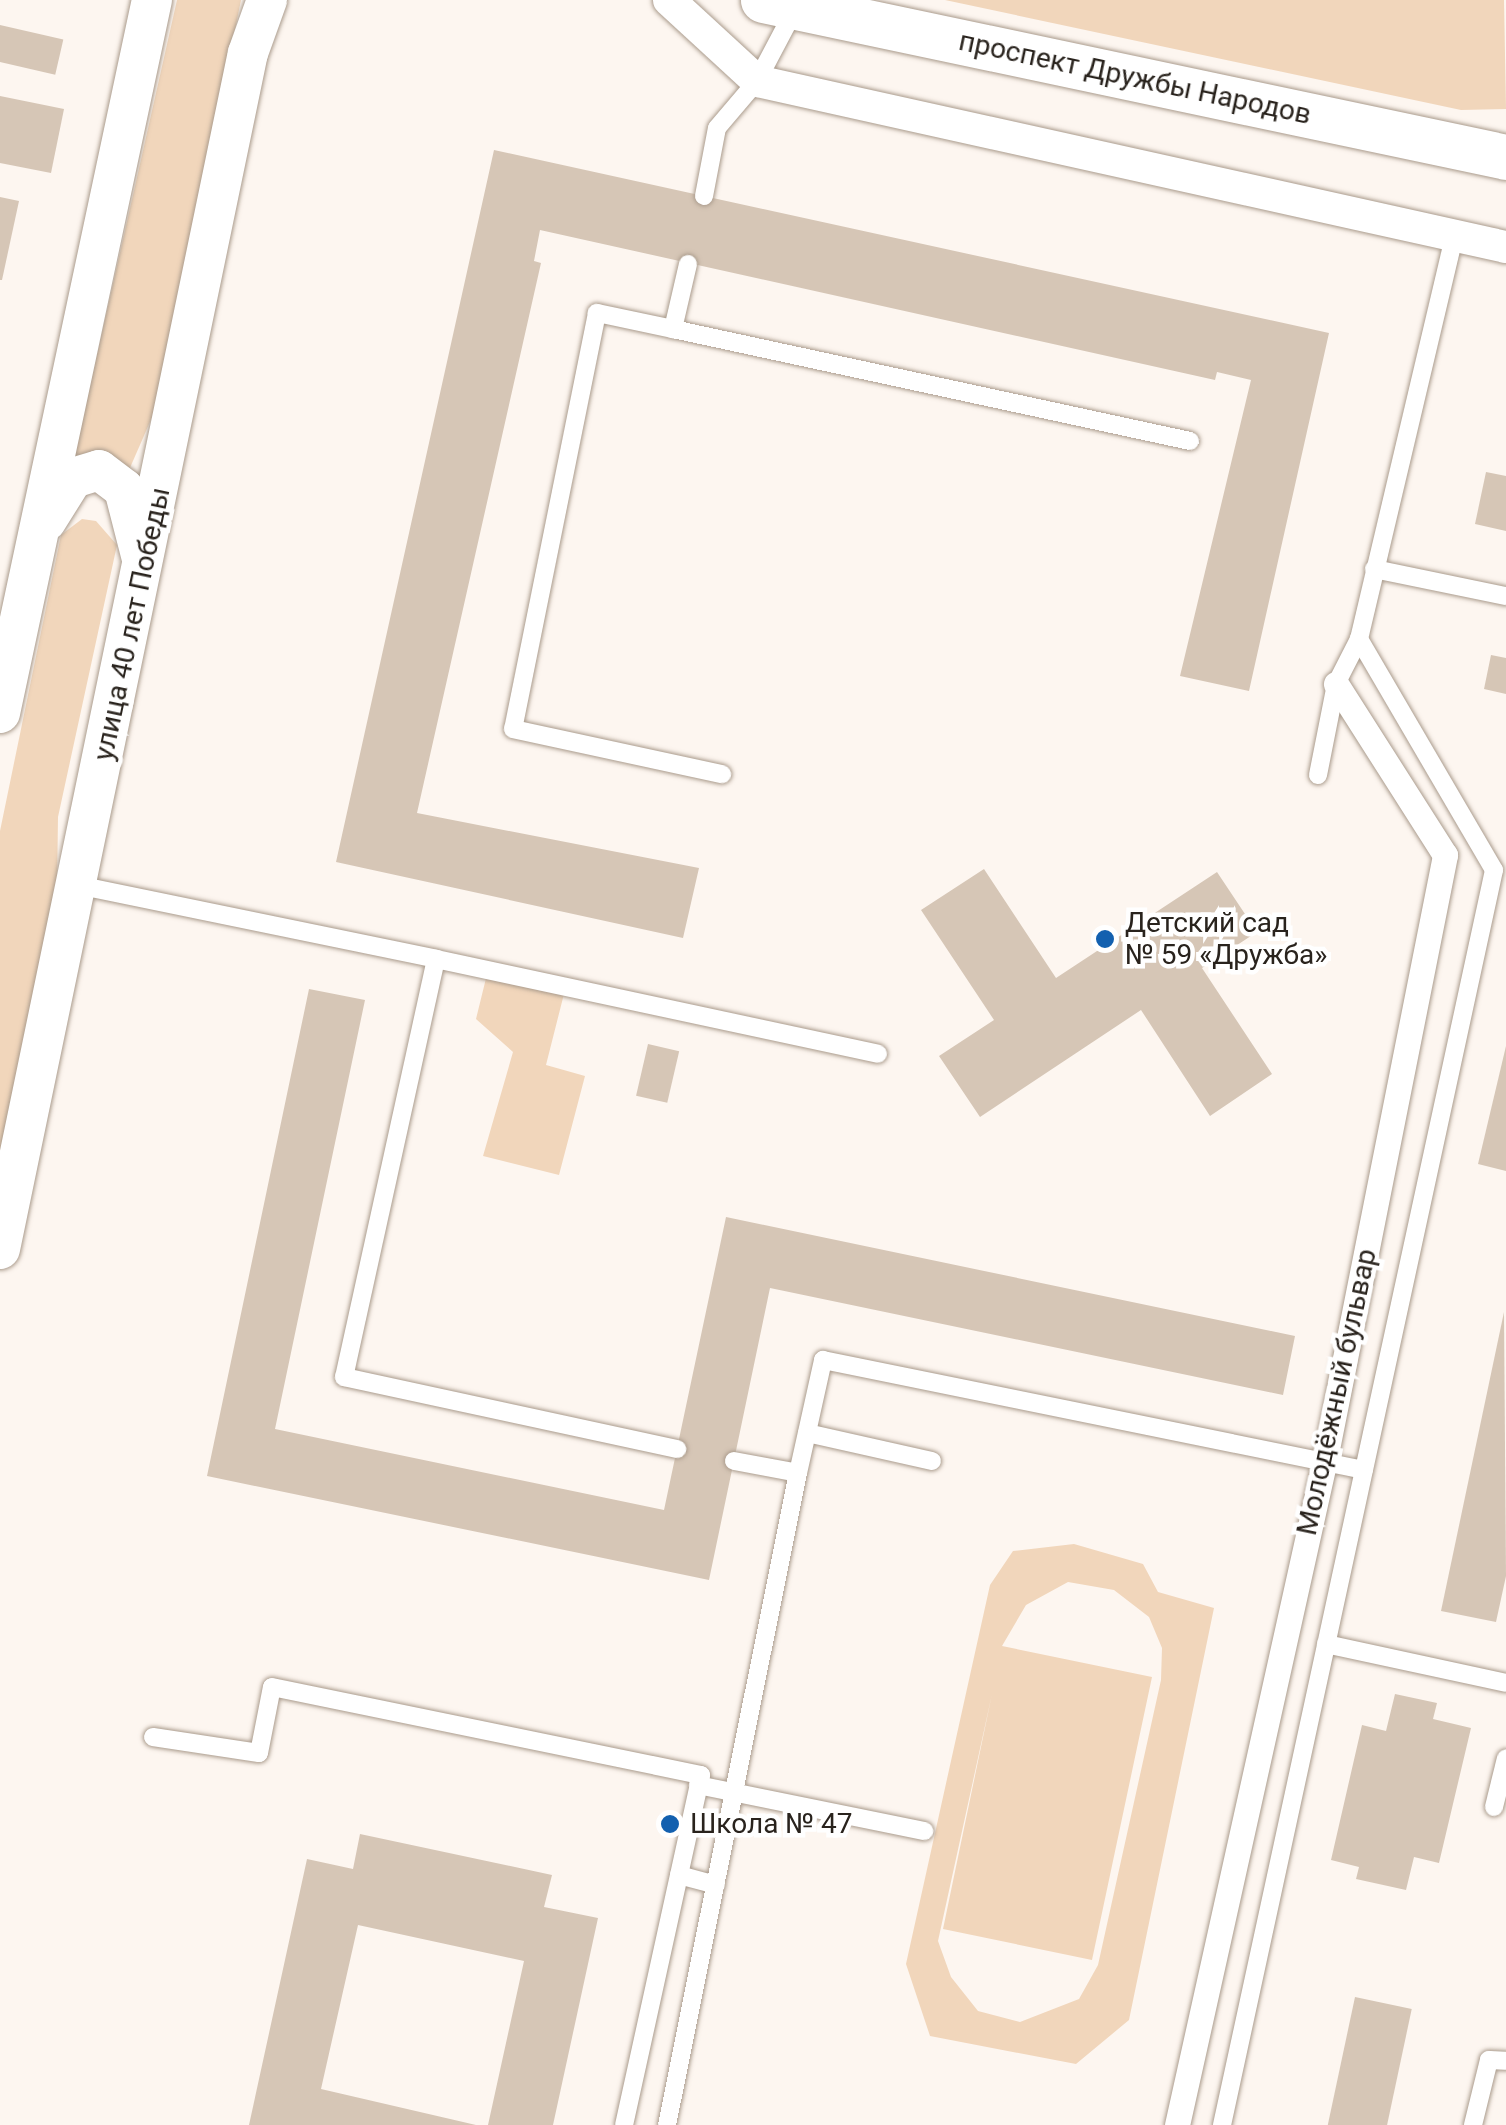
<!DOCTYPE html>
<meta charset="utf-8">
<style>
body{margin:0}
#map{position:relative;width:1506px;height:2125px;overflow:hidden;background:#fdf6f0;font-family:Roboto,sans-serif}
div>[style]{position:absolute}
.green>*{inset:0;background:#f1d6bb}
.building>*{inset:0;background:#d6c6b6;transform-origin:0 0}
.roads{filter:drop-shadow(0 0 2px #aa9b8c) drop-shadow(0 0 2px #aa9b8c)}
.service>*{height:18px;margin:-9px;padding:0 9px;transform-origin:9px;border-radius:9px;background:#fff}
.pedestrian>*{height:25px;margin:-12.5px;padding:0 12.5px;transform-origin:12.5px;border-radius:12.5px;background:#fff}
.minor>*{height:32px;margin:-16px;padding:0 16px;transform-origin:16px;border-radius:16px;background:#fff}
.tertiary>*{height:40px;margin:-20px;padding:0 20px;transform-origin:20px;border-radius:20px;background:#fff}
.secondary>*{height:45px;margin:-22.5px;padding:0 22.5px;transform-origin:22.5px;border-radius:22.5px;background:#fff}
.dots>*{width:28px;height:28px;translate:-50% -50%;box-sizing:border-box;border:5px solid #fff;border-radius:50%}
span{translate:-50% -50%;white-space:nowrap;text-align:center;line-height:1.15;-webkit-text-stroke:9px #fff;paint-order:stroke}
.street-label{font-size:28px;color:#29231d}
.poi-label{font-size:28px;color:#29231d}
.left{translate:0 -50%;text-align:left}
</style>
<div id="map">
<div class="green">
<div style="clip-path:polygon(177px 0,241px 0,160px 399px,129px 470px,73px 461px)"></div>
<div style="clip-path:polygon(945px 0,1504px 0,1506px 109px,1461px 110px)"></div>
<div style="clip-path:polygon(82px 519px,96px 521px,117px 545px,58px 817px,57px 890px,0 1176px,0 831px,61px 535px)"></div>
<div style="clip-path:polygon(490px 962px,567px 982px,546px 1065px,585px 1076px,559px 1175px,483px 1156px,513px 1052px,476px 1019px)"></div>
<div style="clip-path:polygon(evenodd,1074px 1544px,1143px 1564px,1158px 1592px,1214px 1608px,1129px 2020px,1076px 2064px,930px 2036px,906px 1964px,990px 1585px,1013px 1551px,1074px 1544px,1068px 1582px,1114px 1590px,1149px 1617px,1162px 1648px,1161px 1680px,1098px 1965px,1079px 1999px,1020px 2022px,978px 2011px,951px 1977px,938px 1941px,992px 1694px,943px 1929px,1092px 1960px,1152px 1677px,1002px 1646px,1026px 1605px,1068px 1582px)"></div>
</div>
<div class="building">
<div style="left:0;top:25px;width:65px;height:36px;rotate:13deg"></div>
<div style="clip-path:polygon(0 96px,64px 109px,51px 173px,0 163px)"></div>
<div style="clip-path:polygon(494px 150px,1329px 333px,1249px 691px,1180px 676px,1251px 380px,1217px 372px,1215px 380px,540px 230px,534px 261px,541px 263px,417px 813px,699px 868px,683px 938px,336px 862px)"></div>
<div style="clip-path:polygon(0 197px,19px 201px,2px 280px,0 280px)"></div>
<div style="clip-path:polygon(1486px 472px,1506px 476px,1506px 531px,1475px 524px)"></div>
<div style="clip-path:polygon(1491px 655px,1506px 658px,1506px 694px,1484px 689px)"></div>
<div style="clip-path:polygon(984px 869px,1056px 978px,1217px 872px,1257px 932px,1202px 968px,1272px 1074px,1210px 1116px,1141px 1010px,980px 1117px,939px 1056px,994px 1020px,921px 910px)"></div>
<div style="clip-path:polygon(309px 989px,365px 1000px,275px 1429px,664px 1510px,726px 1217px,1295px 1336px,1283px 1395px,770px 1288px,709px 1580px,207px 1476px)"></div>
<div style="left:648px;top:1044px;width:32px;height:53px;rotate:13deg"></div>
<div style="clip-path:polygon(1506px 1046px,1506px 1171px,1478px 1164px)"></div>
<div style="clip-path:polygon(1504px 1312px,1506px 1576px,1496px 1622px,1441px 1611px)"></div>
<div style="clip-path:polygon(1395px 1694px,1437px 1703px,1433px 1719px,1471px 1728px,1439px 1863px,1414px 1857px,1406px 1890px,1356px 1879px,1359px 1867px,1331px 1860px,1362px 1725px,1386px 1731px)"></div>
<div style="clip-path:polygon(360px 1834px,552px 1875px,544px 1907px,598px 1918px,553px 2125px,488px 2125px,524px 1961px,358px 1925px,321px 2089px,476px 2125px,249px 2125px,307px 1859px,353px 1869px)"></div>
<div style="left:1355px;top:1997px;width:58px;height:131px;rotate:12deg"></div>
</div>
<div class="roads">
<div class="service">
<div style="left:704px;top:196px;width:69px;rotate:-79.2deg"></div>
<div style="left:717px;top:128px;width:62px;rotate:-49.6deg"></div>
<div style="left:757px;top:81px;width:84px;rotate:-62.2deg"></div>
<div style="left:688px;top:264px;width:67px;rotate:103deg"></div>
<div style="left:673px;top:329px;width:529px;rotate:12.22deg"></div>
<div style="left:673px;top:329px;width:78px;rotate:-168.1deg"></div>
<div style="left:597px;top:313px;width:424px;rotate:101.4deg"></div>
<div style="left:513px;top:729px;width:214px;rotate:12.2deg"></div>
<div style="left:1374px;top:569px;width:135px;rotate:11.6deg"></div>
<div style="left:1318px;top:775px;width:93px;rotate:-78.8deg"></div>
<div style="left:1336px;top:684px;width:51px;rotate:-62.9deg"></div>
<div style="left:77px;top:885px;width:367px;rotate:11.6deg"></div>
<div style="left:436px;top:959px;width:428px;rotate:102.4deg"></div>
<div style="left:344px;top:1377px;width:341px;rotate:12.2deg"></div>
<div style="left:436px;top:959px;width:452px;rotate:12.1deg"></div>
<div style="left:807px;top:1433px;width:128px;rotate:12.6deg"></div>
<div style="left:734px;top:1461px;width:65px;rotate:10.6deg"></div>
<div style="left:798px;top:1473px;width:116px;rotate:-77.5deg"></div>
<div style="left:823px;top:1360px;width:552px;rotate:11.49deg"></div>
<div style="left:1326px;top:1644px;width:184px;rotate:12.2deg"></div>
<div style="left:153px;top:1737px;width:107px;rotate:8.6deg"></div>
<div style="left:259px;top:1753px;width:67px;rotate:-78.9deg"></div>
<div style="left:272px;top:1687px;width:438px;rotate:11.6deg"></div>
<div style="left:701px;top:1775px;width:358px;rotate:102.4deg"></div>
<div style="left:698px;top:1785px;width:231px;rotate:11.5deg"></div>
<div style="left:1494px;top:1807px;width:50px;rotate:-76.2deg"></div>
<div style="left:679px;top:1875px;width:38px;rotate:15deg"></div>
<div style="left:667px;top:2125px;width:665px;rotate:-78.64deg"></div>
<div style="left:1222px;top:2125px;width:1284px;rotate:-77.77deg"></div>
<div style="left:1494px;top:870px;width:268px;rotate:-120.3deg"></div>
<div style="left:1359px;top:639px;width:413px;rotate:-76.7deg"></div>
<div style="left:1473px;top:2125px;width:67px;rotate:-76.2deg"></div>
<div style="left:1489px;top:2060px;width:17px;rotate:3deg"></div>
</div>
<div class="pedestrian">
<div style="left:1177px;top:2125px;width:682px;rotate:-77.47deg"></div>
<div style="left:1325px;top:1459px;width:616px;rotate:-78.76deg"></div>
<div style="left:1445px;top:855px;width:203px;rotate:-122.5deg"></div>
</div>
<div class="minor">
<div style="left:669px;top:0;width:120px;rotate:42.6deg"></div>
<div style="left:757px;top:81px;width:767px;rotate:12.5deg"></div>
</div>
<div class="tertiary">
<div style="left:46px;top:521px;width:51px;rotate:-57.9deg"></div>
<div style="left:73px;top:478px;width:27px;rotate:-17deg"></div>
<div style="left:99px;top:470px;width:31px;rotate:37deg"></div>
<div style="left:124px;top:489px;width:72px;rotate:75.6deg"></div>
<div style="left:0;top:713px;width:729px;rotate:-77.97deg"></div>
<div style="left:0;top:1249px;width:1221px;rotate:-78.29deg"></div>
<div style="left:248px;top:53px;width:56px;rotate:-70.3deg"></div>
</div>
<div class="secondary">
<div style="left:763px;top:0;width:759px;rotate:11.93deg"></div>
</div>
</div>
<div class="dots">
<div style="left:1105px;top:939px;background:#1360af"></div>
<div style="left:670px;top:1824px;background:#1360af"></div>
</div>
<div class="street-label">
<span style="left:1135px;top:78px;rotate:12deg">проспект Дружбы Народов</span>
<span style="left:132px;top:624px;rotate:-78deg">улица 40 лет Победы</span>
<span style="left:1337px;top:1392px;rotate:-78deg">Молодёжный бульвар</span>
</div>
<div class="poi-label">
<span class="left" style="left:1125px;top:939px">Детский сад<br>№ 59 «Дружба»</span>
<span class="left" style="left:690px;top:1824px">Школа № 47</span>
</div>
</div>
